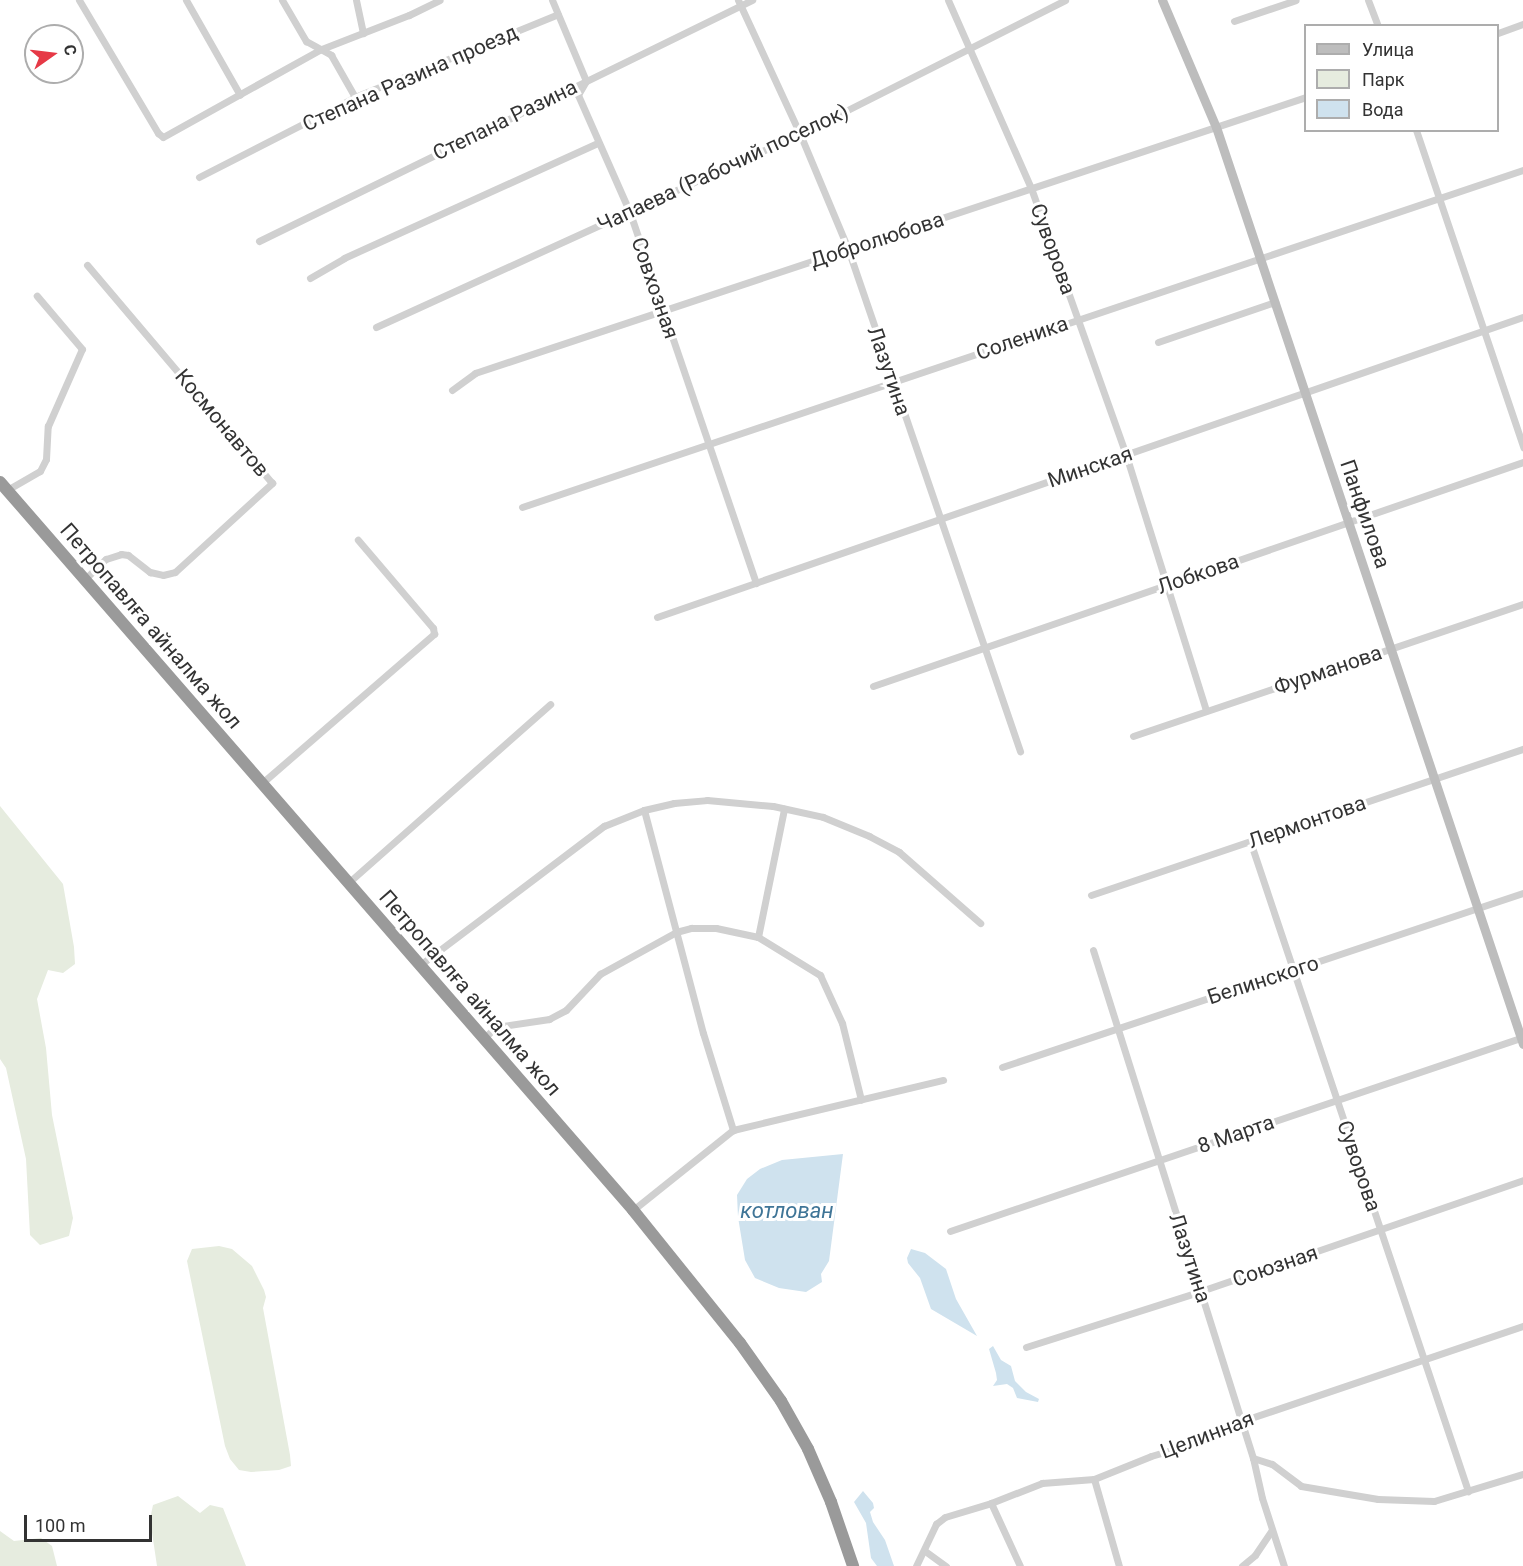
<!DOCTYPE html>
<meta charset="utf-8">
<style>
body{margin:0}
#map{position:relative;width:1523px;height:1566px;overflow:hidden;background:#fff;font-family:Roboto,sans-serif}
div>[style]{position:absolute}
.green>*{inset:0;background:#e6ecdf}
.water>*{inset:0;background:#cfe2ee}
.street>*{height:7px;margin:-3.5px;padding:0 3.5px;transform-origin:3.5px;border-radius:3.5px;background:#d0d0d0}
.secondary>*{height:9px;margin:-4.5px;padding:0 4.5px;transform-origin:4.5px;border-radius:4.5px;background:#bdbdbd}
.highway>*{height:12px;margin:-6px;padding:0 6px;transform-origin:6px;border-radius:6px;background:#9a9a9a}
span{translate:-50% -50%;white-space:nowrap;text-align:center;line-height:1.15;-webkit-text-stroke:6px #fff;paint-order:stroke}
.street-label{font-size:21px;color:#333}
.water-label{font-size:22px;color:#3f7597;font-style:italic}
.legend{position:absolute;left:1304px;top:24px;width:195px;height:108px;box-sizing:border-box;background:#fff;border:2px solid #adadad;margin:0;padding:8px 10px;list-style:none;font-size:18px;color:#333}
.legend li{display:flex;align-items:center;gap:12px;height:30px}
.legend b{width:30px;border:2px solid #adadad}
.north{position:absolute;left:24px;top:24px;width:60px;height:60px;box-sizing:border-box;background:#fff;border:2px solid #adadad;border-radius:50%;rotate:76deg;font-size:16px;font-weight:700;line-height:24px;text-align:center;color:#333}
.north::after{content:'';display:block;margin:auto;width:21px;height:27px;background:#e63946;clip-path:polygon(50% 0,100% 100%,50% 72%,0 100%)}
.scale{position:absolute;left:24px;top:1515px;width:128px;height:27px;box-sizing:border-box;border:3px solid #333;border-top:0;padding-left:8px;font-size:18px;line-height:21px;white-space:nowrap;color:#333;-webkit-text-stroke:4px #fff;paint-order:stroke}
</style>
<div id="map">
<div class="green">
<div style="clip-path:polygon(0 806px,63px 884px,74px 947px,75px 964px,63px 973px,48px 970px,37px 999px,46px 1048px,52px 1115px,73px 1218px,69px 1236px,40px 1245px,30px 1235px,26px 1159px,6px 1068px,0 1059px)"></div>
<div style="clip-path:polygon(219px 1246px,232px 1249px,252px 1266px,264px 1290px,266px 1297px,263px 1308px,290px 1455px,291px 1466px,279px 1470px,251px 1472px,239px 1470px,230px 1459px,225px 1446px,187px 1261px,192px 1249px)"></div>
<div style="clip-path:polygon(178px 1496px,200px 1513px,210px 1505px,223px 1508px,246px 1566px,157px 1566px,150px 1519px,153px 1505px)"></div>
<div style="clip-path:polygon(0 1531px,14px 1541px,41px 1538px,52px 1546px,57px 1566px,0 1566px)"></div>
</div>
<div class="water">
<div style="clip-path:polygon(843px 1154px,829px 1261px,821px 1274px,822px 1282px,806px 1292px,779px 1288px,755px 1278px,745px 1260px,738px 1217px,737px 1195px,747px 1179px,760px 1169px,782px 1160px)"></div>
<div style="clip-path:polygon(911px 1249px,925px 1253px,946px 1269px,956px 1299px,977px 1336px,931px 1309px,920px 1278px,908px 1263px,907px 1258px)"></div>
<div style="clip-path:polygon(993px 1346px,1001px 1360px,1011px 1366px,1015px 1381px,1026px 1392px,1039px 1399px,1038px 1402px,1017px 1398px,1013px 1388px,1007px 1384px,993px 1386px,997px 1380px,996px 1373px,989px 1349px)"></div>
<div style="clip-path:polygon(863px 1491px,873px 1503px,874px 1508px,870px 1512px,873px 1522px,885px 1540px,894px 1566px,877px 1566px,871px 1558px,866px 1523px,854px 1502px)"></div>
</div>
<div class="street">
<div style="left:79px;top:0;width:155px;rotate:59.3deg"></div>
<div style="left:158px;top:133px;width:6px;rotate:39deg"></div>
<div style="left:163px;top:137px;width:179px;rotate:-29.1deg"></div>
<div style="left:319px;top:50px;width:97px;rotate:-21.3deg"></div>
<div style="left:409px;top:15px;width:34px;rotate:-26deg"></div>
<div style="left:186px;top:0;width:109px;rotate:60.4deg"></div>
<div style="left:282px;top:0;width:48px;rotate:59.7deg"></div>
<div style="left:306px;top:41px;width:29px;rotate:29deg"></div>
<div style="left:331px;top:55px;width:48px;rotate:60.3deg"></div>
<div style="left:356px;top:0;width:34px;rotate:78deg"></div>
<div style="left:552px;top:0;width:88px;rotate:67.2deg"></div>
<div style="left:586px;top:81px;width:16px;rotate:120deg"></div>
<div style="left:578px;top:95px;width:129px;rotate:66.2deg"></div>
<div style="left:630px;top:213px;width:391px;rotate:71.2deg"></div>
<div style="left:738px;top:0;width:148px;rotate:65.2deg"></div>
<div style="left:800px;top:134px;width:125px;rotate:67.3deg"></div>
<div style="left:848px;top:249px;width:531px;rotate:71.09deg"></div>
<div style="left:948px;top:0;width:206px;rotate:66.2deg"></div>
<div style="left:1031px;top:188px;width:283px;rotate:70.4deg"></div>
<div style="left:1126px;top:455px;width:268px;rotate:72.6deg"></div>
<div style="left:1368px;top:0;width:28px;rotate:69deg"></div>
<div style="left:1234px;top:21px;width:65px;rotate:-18.7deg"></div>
<div style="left:1498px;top:33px;width:27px;rotate:-20deg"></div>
<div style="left:1416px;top:130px;width:335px;rotate:71.3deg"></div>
<div style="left:199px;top:177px;width:175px;rotate:-27.1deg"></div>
<div style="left:355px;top:97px;width:219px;rotate:-22.2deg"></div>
<div style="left:259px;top:241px;width:549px;rotate:-26.05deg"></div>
<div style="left:310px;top:278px;width:39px;rotate:-30deg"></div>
<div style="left:344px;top:258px;width:279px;rotate:-24.4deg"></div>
<div style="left:376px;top:327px;width:466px;rotate:-24.5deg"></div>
<div style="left:800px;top:134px;width:297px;rotate:-26.8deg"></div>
<div style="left:1158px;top:342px;width:124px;rotate:-18.9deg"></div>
<div style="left:452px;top:390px;width:29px;rotate:-36deg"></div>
<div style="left:475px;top:373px;width:876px;rotate:-18.37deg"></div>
<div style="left:7px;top:490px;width:38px;rotate:-30deg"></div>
<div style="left:40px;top:471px;width:13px;rotate:-63deg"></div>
<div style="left:46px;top:459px;width:33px;rotate:-87deg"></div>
<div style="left:48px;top:426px;width:84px;rotate:-66.2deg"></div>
<div style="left:82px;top:349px;width:70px;rotate:-130.3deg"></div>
<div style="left:522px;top:507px;width:1056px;rotate:-18.61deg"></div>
<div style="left:85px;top:579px;width:29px;rotate:-44deg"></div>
<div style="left:106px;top:559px;width:16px;rotate:-18deg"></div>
<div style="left:121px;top:554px;width:7px;rotate:8deg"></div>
<div style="left:128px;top:555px;width:28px;rotate:38deg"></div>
<div style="left:150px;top:572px;width:13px;rotate:13deg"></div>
<div style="left:163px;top:575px;width:12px;rotate:-14deg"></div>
<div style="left:175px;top:572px;width:132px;rotate:-42.5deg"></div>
<div style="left:272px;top:483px;width:286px;rotate:-130.3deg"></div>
<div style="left:657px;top:617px;width:916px;rotate:-19.11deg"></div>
<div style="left:873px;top:686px;width:688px;rotate:-19.01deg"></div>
<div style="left:1133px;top:736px;width:412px;rotate:-18.7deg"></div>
<div style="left:262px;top:783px;width:228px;rotate:-40.9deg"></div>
<div style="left:434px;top:634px;width:6px;rotate:-99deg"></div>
<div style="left:433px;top:628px;width:116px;rotate:-130.4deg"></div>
<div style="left:644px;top:810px;width:231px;rotate:75.2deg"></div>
<div style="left:703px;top:1033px;width:102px;rotate:72.8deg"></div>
<div style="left:1250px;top:841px;width:686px;rotate:71.46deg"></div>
<div style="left:348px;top:883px;width:270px;rotate:-41.5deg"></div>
<div style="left:1091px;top:895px;width:456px;rotate:-18.7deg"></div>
<div style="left:758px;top:937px;width:131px;rotate:-78.5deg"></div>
<div style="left:1093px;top:950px;width:533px;rotate:72.52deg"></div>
<div style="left:1253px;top:1458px;width:41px;rotate:77.3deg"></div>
<div style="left:1262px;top:1498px;width:71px;rotate:72.1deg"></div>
<div style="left:420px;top:965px;width:231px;rotate:-37.1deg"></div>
<div style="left:604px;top:826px;width:43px;rotate:-21.8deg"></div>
<div style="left:644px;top:810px;width:31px;rotate:-13deg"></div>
<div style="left:674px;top:803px;width:33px;rotate:-5deg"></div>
<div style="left:707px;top:800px;width:66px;rotate:5.2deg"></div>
<div style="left:773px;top:806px;width:51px;rotate:12.4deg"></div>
<div style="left:823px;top:817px;width:50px;rotate:22.4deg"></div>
<div style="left:869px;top:836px;width:34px;rotate:28deg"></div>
<div style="left:899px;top:852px;width:108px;rotate:41.2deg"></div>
<div style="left:484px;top:1038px;width:16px;rotate:-43deg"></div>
<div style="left:496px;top:1027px;width:54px;rotate:-8.6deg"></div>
<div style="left:549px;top:1019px;width:19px;rotate:-28deg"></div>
<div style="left:566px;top:1010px;width:50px;rotate:-46.6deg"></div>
<div style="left:600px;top:974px;width:87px;rotate:-28.9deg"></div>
<div style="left:676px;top:932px;width:16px;rotate:-15deg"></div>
<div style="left:691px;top:928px;width:25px"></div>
<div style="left:716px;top:928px;width:43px;rotate:12.1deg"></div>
<div style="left:758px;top:937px;width:73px;rotate:31.5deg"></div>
<div style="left:820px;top:975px;width:53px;rotate:65.4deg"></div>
<div style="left:842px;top:1023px;width:79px;rotate:76.1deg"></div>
<div style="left:1002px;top:1067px;width:549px;rotate:-18.47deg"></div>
<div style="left:633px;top:1210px;width:128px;rotate:-38.7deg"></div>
<div style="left:733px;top:1130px;width:216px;rotate:-13.4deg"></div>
<div style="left:950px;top:1231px;width:605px;rotate:-18.7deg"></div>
<div style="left:1026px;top:1347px;width:184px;rotate:-17.7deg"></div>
<div style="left:1201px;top:1291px;width:341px;rotate:-19deg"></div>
<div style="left:1253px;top:1458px;width:20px;rotate:18deg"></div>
<div style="left:1272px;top:1464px;width:36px;rotate:37deg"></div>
<div style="left:1301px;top:1486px;width:78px;rotate:9.6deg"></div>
<div style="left:1378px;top:1499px;width:56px;rotate:2deg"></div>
<div style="left:1434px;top:1501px;width:93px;rotate:-16.9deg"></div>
<div style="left:1094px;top:1479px;width:91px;rotate:74deg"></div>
<div style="left:991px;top:1503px;width:69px;rotate:65.3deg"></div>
<div style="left:925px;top:1551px;width:26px;rotate:36deg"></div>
<div style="left:916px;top:1566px;width:47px;rotate:-64.5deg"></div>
<div style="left:936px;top:1524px;width:11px;rotate:-38deg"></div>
<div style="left:945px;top:1517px;width:48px;rotate:-16.9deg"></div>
<div style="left:991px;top:1503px;width:55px;rotate:-21.4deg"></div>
<div style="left:1042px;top:1483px;width:52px;rotate:-4.4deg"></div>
<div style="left:1094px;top:1479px;width:61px;rotate:-22deg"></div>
<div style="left:1151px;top:1456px;width:56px;rotate:-16.5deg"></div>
<div style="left:1205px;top:1440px;width:42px;rotate:-27.2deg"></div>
<div style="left:1242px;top:1421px;width:297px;rotate:-18.7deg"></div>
<div style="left:1242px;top:1566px;width:17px;rotate:-40deg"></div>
<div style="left:1255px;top:1555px;width:30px;rotate:-56deg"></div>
</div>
<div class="secondary">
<div style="left:1162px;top:0;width:138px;rotate:67deg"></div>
<div style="left:1216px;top:127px;width:967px;rotate:71.49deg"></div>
</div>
<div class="highway">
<div style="left:0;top:482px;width:965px;rotate:48.99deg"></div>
<div style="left:633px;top:1210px;width:171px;rotate:51.2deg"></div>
<div style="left:740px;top:1343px;width:71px;rotate:54.7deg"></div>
<div style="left:781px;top:1401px;width:55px;rotate:60.6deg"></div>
<div style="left:808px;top:1449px;width:58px;rotate:66.5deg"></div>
<div style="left:831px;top:1502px;width:68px;rotate:71deg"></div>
</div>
<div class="street-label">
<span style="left:410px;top:78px;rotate:-24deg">Степана Разина проезд</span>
<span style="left:505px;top:120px;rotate:-26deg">Степана Разина</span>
<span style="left:723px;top:168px;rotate:-25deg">Чапаева (Рабочий поселок)</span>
<span style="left:877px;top:240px;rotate:-18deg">Добролюбова</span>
<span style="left:1053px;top:249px;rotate:70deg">Суворова</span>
<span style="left:655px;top:288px;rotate:71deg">Совхозная</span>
<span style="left:1022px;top:338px;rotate:-19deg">Соленика</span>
<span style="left:889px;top:371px;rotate:71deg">Лазутина</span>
<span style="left:222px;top:423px;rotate:50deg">Космонавтов</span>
<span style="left:1090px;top:467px;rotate:-19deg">Минская</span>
<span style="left:1365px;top:514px;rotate:71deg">Панфилова</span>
<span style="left:1198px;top:574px;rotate:-19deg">Лобкова</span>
<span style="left:151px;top:626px;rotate:49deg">Петропавлға айналма жол</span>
<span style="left:1328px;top:670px;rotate:-19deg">Фурманова</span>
<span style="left:1307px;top:822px;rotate:-19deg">Лермонтова</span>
<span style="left:1263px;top:980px;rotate:-18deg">Белинского</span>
<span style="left:470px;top:993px;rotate:49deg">Петропавлға айналма жол</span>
<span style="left:1236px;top:1134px;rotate:-19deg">8 Марта</span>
<span style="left:1359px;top:1166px;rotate:71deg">Суворова</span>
<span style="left:1190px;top:1258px;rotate:72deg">Лазутина</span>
<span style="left:1275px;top:1266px;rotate:-19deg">Союзная</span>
<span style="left:1207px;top:1435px;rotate:-21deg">Целинная</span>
</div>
<div class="water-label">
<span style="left:787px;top:1211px">котлован</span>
</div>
<ul class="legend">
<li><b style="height:8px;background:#bdbdbd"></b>Улица</li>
<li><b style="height:16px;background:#e6ecdf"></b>Парк</li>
<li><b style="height:16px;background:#cfe2ee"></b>Вода</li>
</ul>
<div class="north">С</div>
<div class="scale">100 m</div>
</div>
